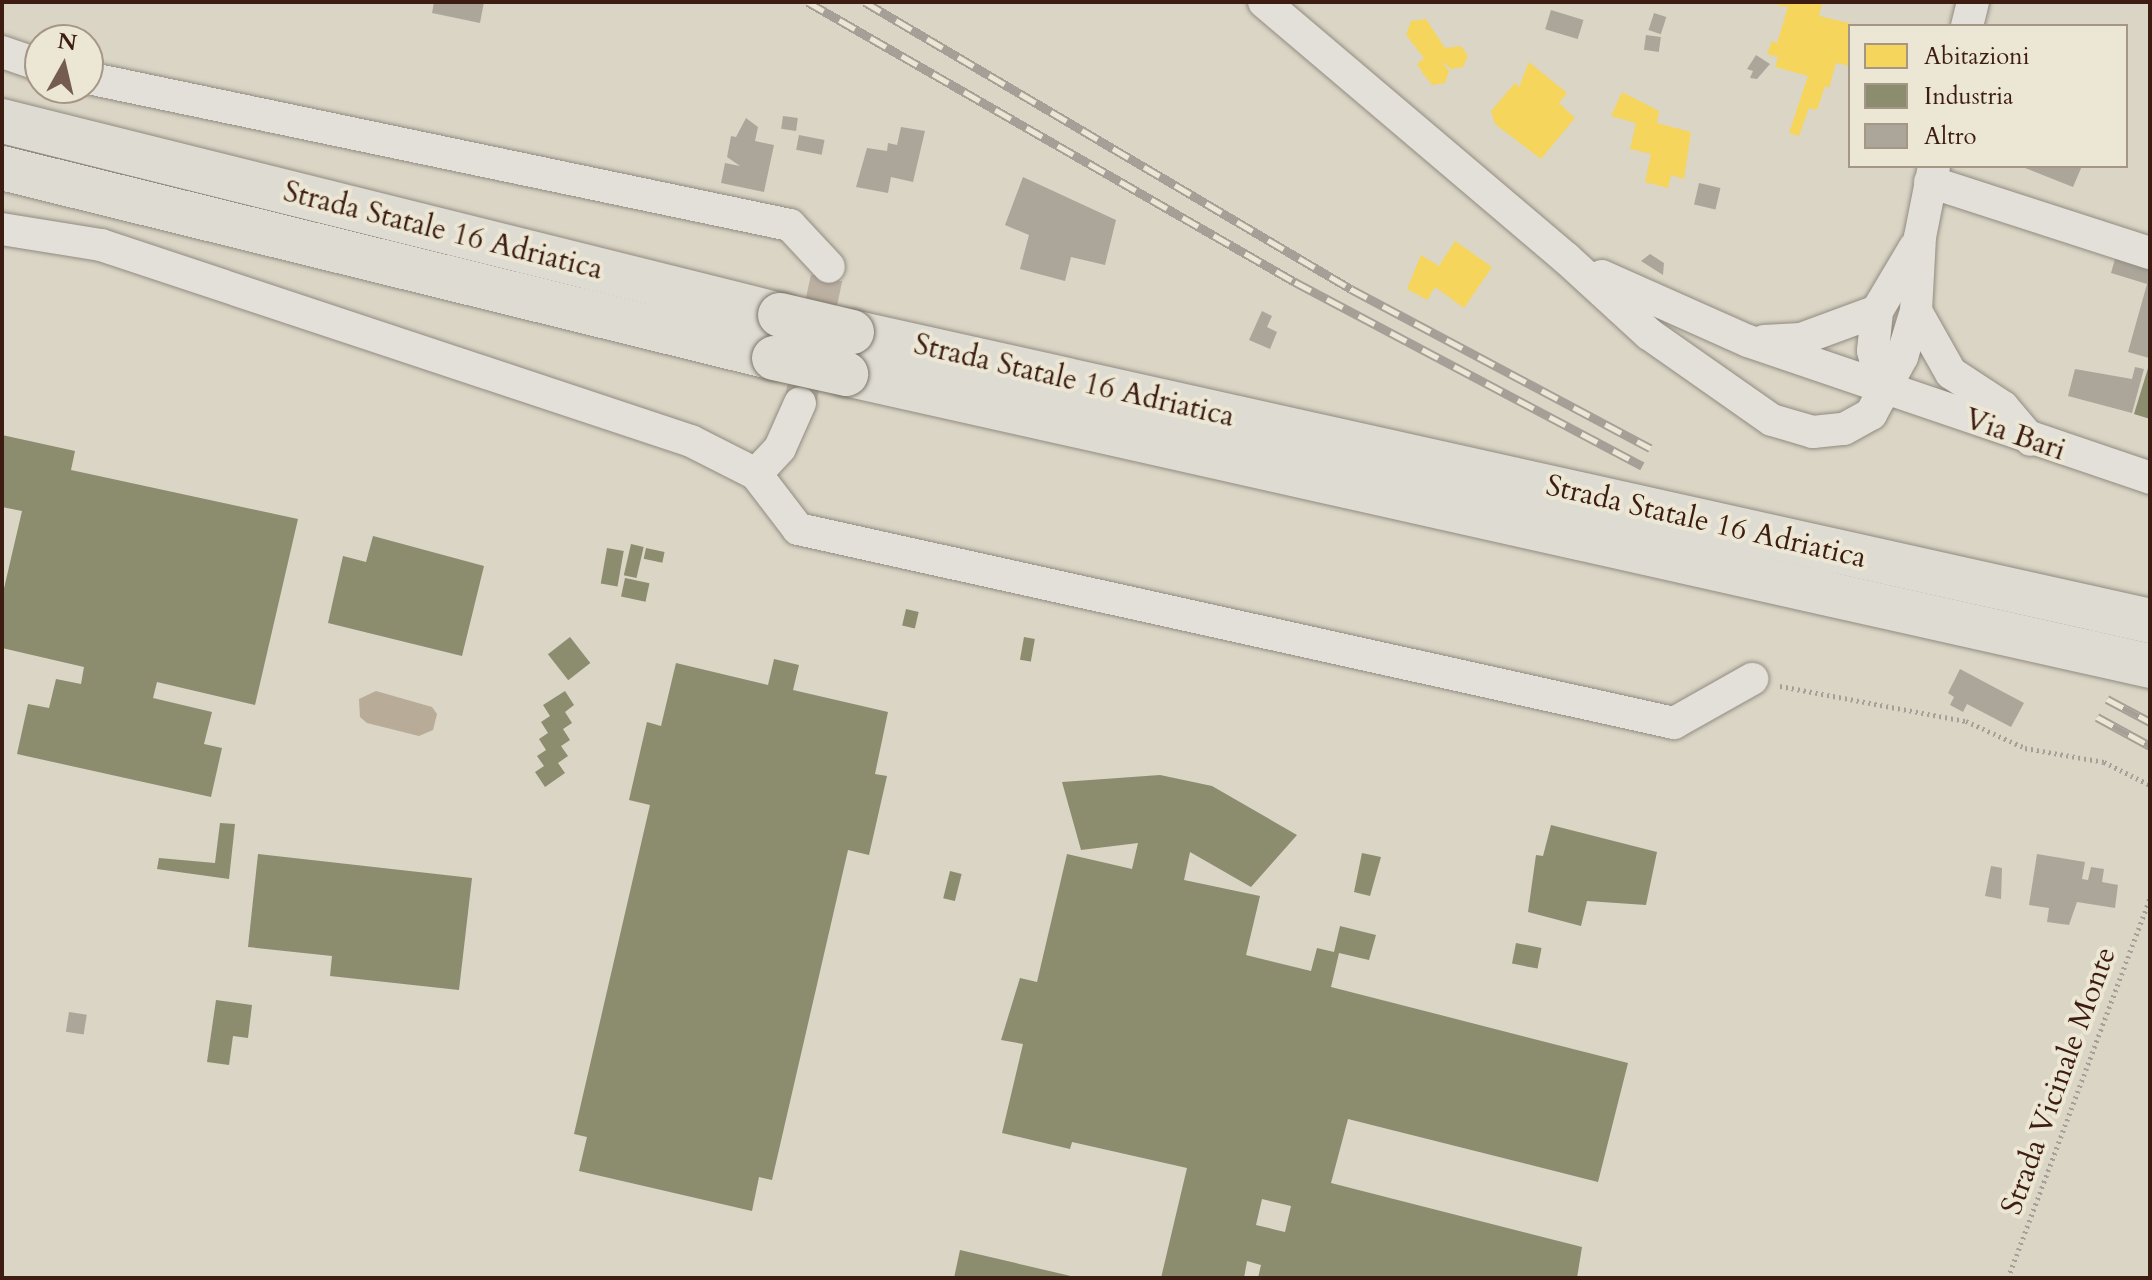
<!DOCTYPE html>
<style>
body{margin:0}
#map{position:relative;width:2152px;height:1280px;overflow:hidden;background:#dad5c5;font-family:Cardo,serif}
div>[style]{position:absolute}
.water>*{inset:0;background:#b8ab97}
.homes>*{inset:0;background:#f6d55c}
.industry>*{inset:0;background:#8c8c6e;transform-origin:0 0}
.building>*{inset:0;background:#aca69a;transform-origin:0 0}
.minor-tunnel>*{height:32px;margin-top:-16px;transform-origin:0;background:repeating-linear-gradient(90deg,#bbb0a1 0 32px,transparent 0 48px)}
.path>*{height:5px;margin-top:-2.5px;transform-origin:0;background:repeating-linear-gradient(90deg,#a59f98 0 2px,transparent 0 6px)}
.roads{filter:drop-shadow(0 0 2px #928b81) drop-shadow(0 0 2px #928b81)}
.minor>*{height:32px;margin:-16px;padding:0 16px;transform-origin:16px;border-radius:16px;background:#e2e0d9}
.highway>*{height:44px;margin:-22px;padding:0 22px;transform-origin:22px;border-radius:22px;background:#dedbd2}
.rail>*{height:9px;margin-top:-4.5px;transform-origin:0;background:repeating-linear-gradient(90deg,#ece6d4 0 18px,#a59f98 0 36px);box-sizing:border-box;border-block:2px solid #a59f98}
.bridges{filter:drop-shadow(0 0 2px #7c746a) drop-shadow(0 0 2px #7c746a)}
.highway-bridge>*{height:44px;margin:-22px;padding:0 22px;transform-origin:22px;border-radius:22px;background:#dedbd2}
span{translate:-50% -50%;white-space:nowrap;text-align:center;line-height:1.15;-webkit-text-stroke:8px #ece6d4;paint-order:stroke}
.street-label{font-size:30px;color:#3d1d11}
.frame{position:absolute;inset:0;border:4px solid #3d1d11;pointer-events:none}
.legend{position:absolute;left:1848px;top:24px;width:280px;height:144px;box-sizing:border-box;background:#ece6d4;border:2px solid #a69686;margin:0;padding:10px 14px;list-style:none;font-size:24px;color:#3d1d11}
.legend li{display:flex;align-items:center;gap:16px;height:40px}
.legend b{width:40px;border:2px solid #a69686}
.north{position:absolute;left:24px;top:24px;width:80px;height:80px;box-sizing:border-box;background:#ece6d4;border:2px solid #a69686;border-radius:50%;rotate:8deg;font-size:22px;font-weight:700;line-height:32px;text-align:center;color:#3d1d11}
.north::after{content:'';display:block;margin:auto;width:28px;height:36px;background:#745d50;clip-path:polygon(50% 0,100% 100%,50% 72%,0 100%)}
</style>
<div id="map">
<div class="water">
<div style="clip-path:polygon(376px 691px,432px 707px,437px 714px,433px 730px,419px 736px,367px 723px,360px 717px,359px 699px)"></div>
</div>
<div class="homes">
<div style="clip-path:polygon(1764px 2px,1822px 2px,1819px 16px,1857px 25px,1850px 26px,1850px 66px,1836px 63px,1829px 88px,1825px 86px,1817px 110px,1809px 108px,1799px 136px,1789px 133px,1808px 76px,1775px 67px,1778px 57px,1767px 54px,1772px 41px,1777px 43px,1788px 7px)"></div>
<div style="clip-path:polygon(1426px 19px,1445px 48px,1461px 46px,1468px 56px,1463px 67px,1451px 69px,1441px 61px,1449px 71px,1445px 83px,1432px 85px,1424px 75px,1417px 64px,1424px 58px,1406px 35px,1411px 21px)"></div>
<div style="clip-path:polygon(1529px 62px,1567px 93px,1559px 103px,1575px 118px,1541px 159px,1495px 124px,1491px 111px,1515px 83px,1519px 87px)"></div>
<div style="clip-path:polygon(1622px 92px,1659px 111px,1657px 123px,1691px 132px,1684px 179px,1671px 175px,1668px 188px,1645px 182px,1651px 154px,1630px 149px,1636px 123px,1611px 116px)"></div>
<div style="clip-path:polygon(1455px 241px,1492px 267px,1464px 308px,1435px 287px,1427px 300px,1407px 289px,1421px 255px,1439px 266px)"></div>
</div>
<div class="industry">
<div style="clip-path:polygon(2149px 365px,2150px 365px,2150px 419px,2134px 414px)"></div>
<div style="clip-path:polygon(2px 435px,75px 451px,71px 470px,298px 519px,255px 705px,157px 682px,153px 698px,212px 712px,204px 744px,222px 748px,211px 797px,17px 754px,28px 704px,49px 708px,56px 679px,81px 684px,84px 667px,2px 648px,2px 597px,22px 511px,2px 507px)"></div>
<div style="clip-path:polygon(373px 536px,484px 566px,462px 656px,328px 623px,343px 556px,366px 562px)"></div>
<div style="left:631px;top:544px;width:13px;height:32px;rotate:13deg"></div>
<div style="left:607px;top:548px;width:17px;height:36px;rotate:10deg"></div>
<div style="left:646px;top:548px;width:19px;height:11px;rotate:12deg"></div>
<div style="left:625px;top:578px;width:25px;height:19px;rotate:12deg"></div>
<div style="left:906px;top:609px;width:13px;height:17px;rotate:13deg"></div>
<div style="left:570px;top:637px;width:33px;height:28px;rotate:52deg"></div>
<div style="left:1024px;top:637px;width:11px;height:23px;rotate:10deg"></div>
<div style="clip-path:polygon(774px 659px,799px 665px,793px 690px,888px 712px,875px 774px,887px 776px,869px 855px,848px 850px,772px 1180px,759px 1177px,752px 1211px,579px 1171px,587px 1137px,574px 1134px,650px 805px,629px 800px,647px 722px,661px 726px,676px 663px,768px 685px)"></div>
<div style="clip-path:polygon(565px 691px,574px 705px,565px 712px,572px 723px,563px 729px,570px 740px,561px 746px,568px 756px,558px 763px,565px 773px,545px 787px,535px 772px,544px 766px,537px 756px,546px 750px,539px 739px,548px 733px,541px 722px,550px 716px,543px 705px)"></div>
<div style="clip-path:polygon(evenodd,1160px 775px,1212px 786px,1297px 835px,1251px 887px,1190px 852px,1184px 880px,1260px 896px,1246px 955px,1311px 971px,1317px 948px,1334px 952px,1340px 926px,1376px 935px,1369px 960px,1339px 953px,1331px 987px,1628px 1063px,1598px 1182px,1348px 1119px,1331px 1183px,1582px 1247px,1577px 1278px,1258px 1278px,1261px 1265px,1247px 1261px,1244px 1278px,1161px 1278px,1187px 1168px,1072px 1142px,1070px 1149px,1002px 1133px,1023px 1044px,1001px 1040px,1020px 978px,1037px 982px,1067px 854px,1132px 869px,1138px 843px,1081px 850px,1062px 782px,1160px 775px,1262px 1199px,1291px 1206px,1285px 1232px,1256px 1225px,1262px 1199px)"></div>
<div style="clip-path:polygon(220px 823px,235px 824px,229px 879px,157px 869px,159px 858px,215px 863px)"></div>
<div style="clip-path:polygon(1551px 825px,1657px 852px,1646px 905px,1587px 901px,1581px 926px,1528px 912px,1536px 855px,1543px 856px)"></div>
<div style="clip-path:polygon(1362px 853px,1381px 857px,1370px 896px,1354px 892px)"></div>
<div style="clip-path:polygon(258px 854px,472px 878px,459px 990px,330px 976px,332px 956px,248px 947px)"></div>
<div style="left:950px;top:871px;width:12px;height:28px;rotate:14deg"></div>
<div style="left:1516px;top:943px;width:26px;height:21px;rotate:11deg"></div>
<div style="clip-path:polygon(216px 1000px,252px 1005px,248px 1038px,233px 1036px,229px 1065px,207px 1062px)"></div>
<div style="clip-path:polygon(960px 1250px,1075px 1277px,1075px 1278px,954px 1278px)"></div>
</div>
<div class="building">
<div style="clip-path:polygon(434px 2px,484px 2px,480px 23px,432px 13px)"></div>
<div style="left:1551px;top:10px;width:34px;height:20px;rotate:17deg"></div>
<div style="left:1654px;top:13px;width:13px;height:18px;rotate:18deg"></div>
<div style="left:1646px;top:35px;width:15px;height:15px;rotate:8deg"></div>
<div style="clip-path:polygon(1756px 55px,1770px 64px,1757px 79px,1750px 78px,1753px 71px,1747px 69px)"></div>
<div style="left:783px;top:116px;width:15px;height:13px;rotate:8deg"></div>
<div style="clip-path:polygon(746px 118px,758px 127px,755px 141px,774px 145px,764px 192px,721px 183px,725px 163px,740px 166px,727px 157px,731px 136px,736px 137px)"></div>
<div style="clip-path:polygon(901px 127px,925px 131px,913px 182px,891px 177px,888px 193px,856px 187px,867px 148px,887px 151px,888px 143px,897px 145px)"></div>
<div style="left:799px;top:135px;width:26px;height:15px;rotate:11deg"></div>
<div style="clip-path:polygon(2020px 166px,2082px 166px,2073px 187px)"></div>
<div style="clip-path:polygon(1023px 177px,1116px 220px,1105px 265px,1071px 257px,1065px 281px,1020px 269px,1029px 235px,1005px 225px)"></div>
<div style="left:1699px;top:183px;width:22px;height:22px;rotate:13deg"></div>
<div style="clip-path:polygon(2117px 252px,2150px 262px,2149px 358px,2128px 352px,2147px 284px,2111px 273px)"></div>
<div style="clip-path:polygon(1650px 254px,1664px 263px,1663px 275px,1641px 261px)"></div>
<div style="clip-path:polygon(1262px 311px,1272px 316px,1267px 327px,1277px 332px,1270px 349px,1249px 340px)"></div>
<div style="clip-path:polygon(2135px 367px,2144px 369px,2132px 413px,2068px 396px,2075px 369px,2132px 379px)"></div>
<div style="clip-path:polygon(1960px 669px,2024px 703px,2011px 727px,1967px 704px,1963px 712px,1950px 705px,1954px 697px,1948px 693px)"></div>
<div style="clip-path:polygon(2037px 854px,2085px 862px,2082px 879px,2088px 880px,2091px 867px,2104px 869px,2102px 882px,2118px 885px,2115px 908px,2077px 902px,2069px 925px,2047px 922px,2049px 908px,2029px 905px)"></div>
<div style="clip-path:polygon(1991px 866px,2002px 868px,2001px 899px,1985px 896px)"></div>
<div style="left:69px;top:1012px;width:18px;height:20px;rotate:9deg"></div>
</div>
<div class="minor-tunnel">
<div style="left:800px;top:403px;width:139px;rotate:-78deg"></div>
</div>
<div class="path">
<div style="left:1780px;top:686px;width:189px;rotate:10.7deg"></div>
<div style="left:1966px;top:721px;width:65px;rotate:24.6deg"></div>
<div style="left:2025px;top:748px;width:80px;rotate:10deg"></div>
<div style="left:2104px;top:762px;width:51px;rotate:26.6deg"></div>
<div style="left:2008px;top:1278px;width:405px;rotate:-69.5deg"></div>
</div>
<div class="roads">
<div class="minor">
<div style="left:1264px;top:2px;width:396px;rotate:40.3deg"></div>
<div style="left:1566px;top:258px;width:113px;rotate:42.5deg"></div>
<div style="left:1649px;top:334px;width:150px;rotate:35deg"></div>
<div style="left:1772px;top:420px;width:43px;rotate:16.3deg"></div>
<div style="left:1813px;top:432px;width:31px;rotate:-6deg"></div>
<div style="left:1844px;top:429px;width:31px;rotate:-29deg"></div>
<div style="left:1871px;top:414px;width:65px;rotate:-61.5deg"></div>
<div style="left:1902px;top:357px;width:48px;rotate:-73.1deg"></div>
<div style="left:1916px;top:311px;width:74px;rotate:-86.9deg"></div>
<div style="left:1920px;top:237px;width:72px;rotate:-78.8deg"></div>
<div style="left:1967px;top:26px;width:25px;rotate:-76deg"></div>
<div style="left:2px;top:52px;width:40px;rotate:18.9deg"></div>
<div style="left:88px;top:78px;width:717px;rotate:11.83deg"></div>
<div style="left:790px;top:225px;width:57px;rotate:47.1deg"></div>
<div style="left:1930px;top:182px;width:231px;rotate:17.9deg"></div>
<div style="left:2px;top:229px;width:100px;rotate:9.2deg"></div>
<div style="left:101px;top:245px;width:622px;rotate:18.38deg"></div>
<div style="left:691px;top:441px;width:73px;rotate:26.9deg"></div>
<div style="left:756px;top:474px;width:69px;rotate:52.6deg"></div>
<div style="left:798px;top:529px;width:897px;rotate:12.49deg"></div>
<div style="left:1674px;top:723px;width:90px;rotate:-29.4deg"></div>
<div style="left:1602px;top:276px;width:160px;rotate:24deg"></div>
<div style="left:1748px;top:341px;width:425px;rotate:18.8deg"></div>
<div style="left:1877px;top:311px;width:40px;rotate:95.7deg"></div>
<div style="left:1873px;top:351px;width:38px;rotate:76deg"></div>
<div style="left:1916px;top:311px;width:71px;rotate:60.6deg"></div>
<div style="left:1951px;top:373px;width:62px;rotate:33.2deg"></div>
<div style="left:2003px;top:407px;width:43px;rotate:49.7deg"></div>
<div style="left:1764px;top:341px;width:37px;rotate:-3deg"></div>
<div style="left:1801px;top:339px;width:81px;rotate:-20.2deg"></div>
<div style="left:1877px;top:311px;width:74px;rotate:-59.3deg"></div>
<div style="left:756px;top:474px;width:35px;rotate:-47deg"></div>
<div style="left:780px;top:448px;width:49px;rotate:-66deg"></div>
</div>
<div class="highway">
<div style="left:2px;top:121px;width:802px;rotate:14deg"></div>
<div style="left:2px;top:168px;width:795px;rotate:13.83deg"></div>
<div style="left:852px;top:332px;width:1330px;rotate:12.55deg"></div>
<div style="left:846px;top:374px;width:1336px;rotate:12.62deg"></div>
</div>
</div>
<div class="rail">
<div style="left:808px;top:2px;width:562px;rotate:29.9deg"></div>
<div style="left:1295px;top:282px;width:393px;rotate:27.9deg"></div>
<div style="left:865px;top:2px;width:564px;rotate:30.56deg"></div>
<div style="left:1351px;top:289px;width:339px;rotate:28deg"></div>
<div style="left:2107px;top:699px;width:49px;rotate:28.1deg"></div>
<div style="left:2097px;top:717px;width:60px;rotate:28.7deg"></div>
</div>
<div class="bridges">
<div class="highway-bridge">
<div style="left:780px;top:315px;width:74px;rotate:13.3deg"></div>
<div style="left:774px;top:358px;width:74px;rotate:12.5deg"></div>
</div>
</div>
<div class="street-label">
<span style="left:443px;top:231px;rotate:14deg">Strada Statale 16 Adriatica</span>
<span style="left:1074px;top:381px;rotate:13deg">Strada Statale 16 Adriatica</span>
<span style="left:2015px;top:435px;rotate:19deg">Via Bari</span>
<span style="left:1706px;top:522px;rotate:13deg">Strada Statale 16 Adriatica</span>
<span style="left:2059px;top:1081px;rotate:-70deg">Strada Vicinale Monte</span>
</div>
<div class="frame"></div>
<ul class="legend">
<li><b style="height:22px;background:#f6d55c"></b>Abitazioni</li>
<li><b style="height:22px;background:#8c8c6e"></b>Industria</li>
<li><b style="height:22px;background:#aca69a"></b>Altro</li>
</ul>
<div class="north">N</div>
</div>
